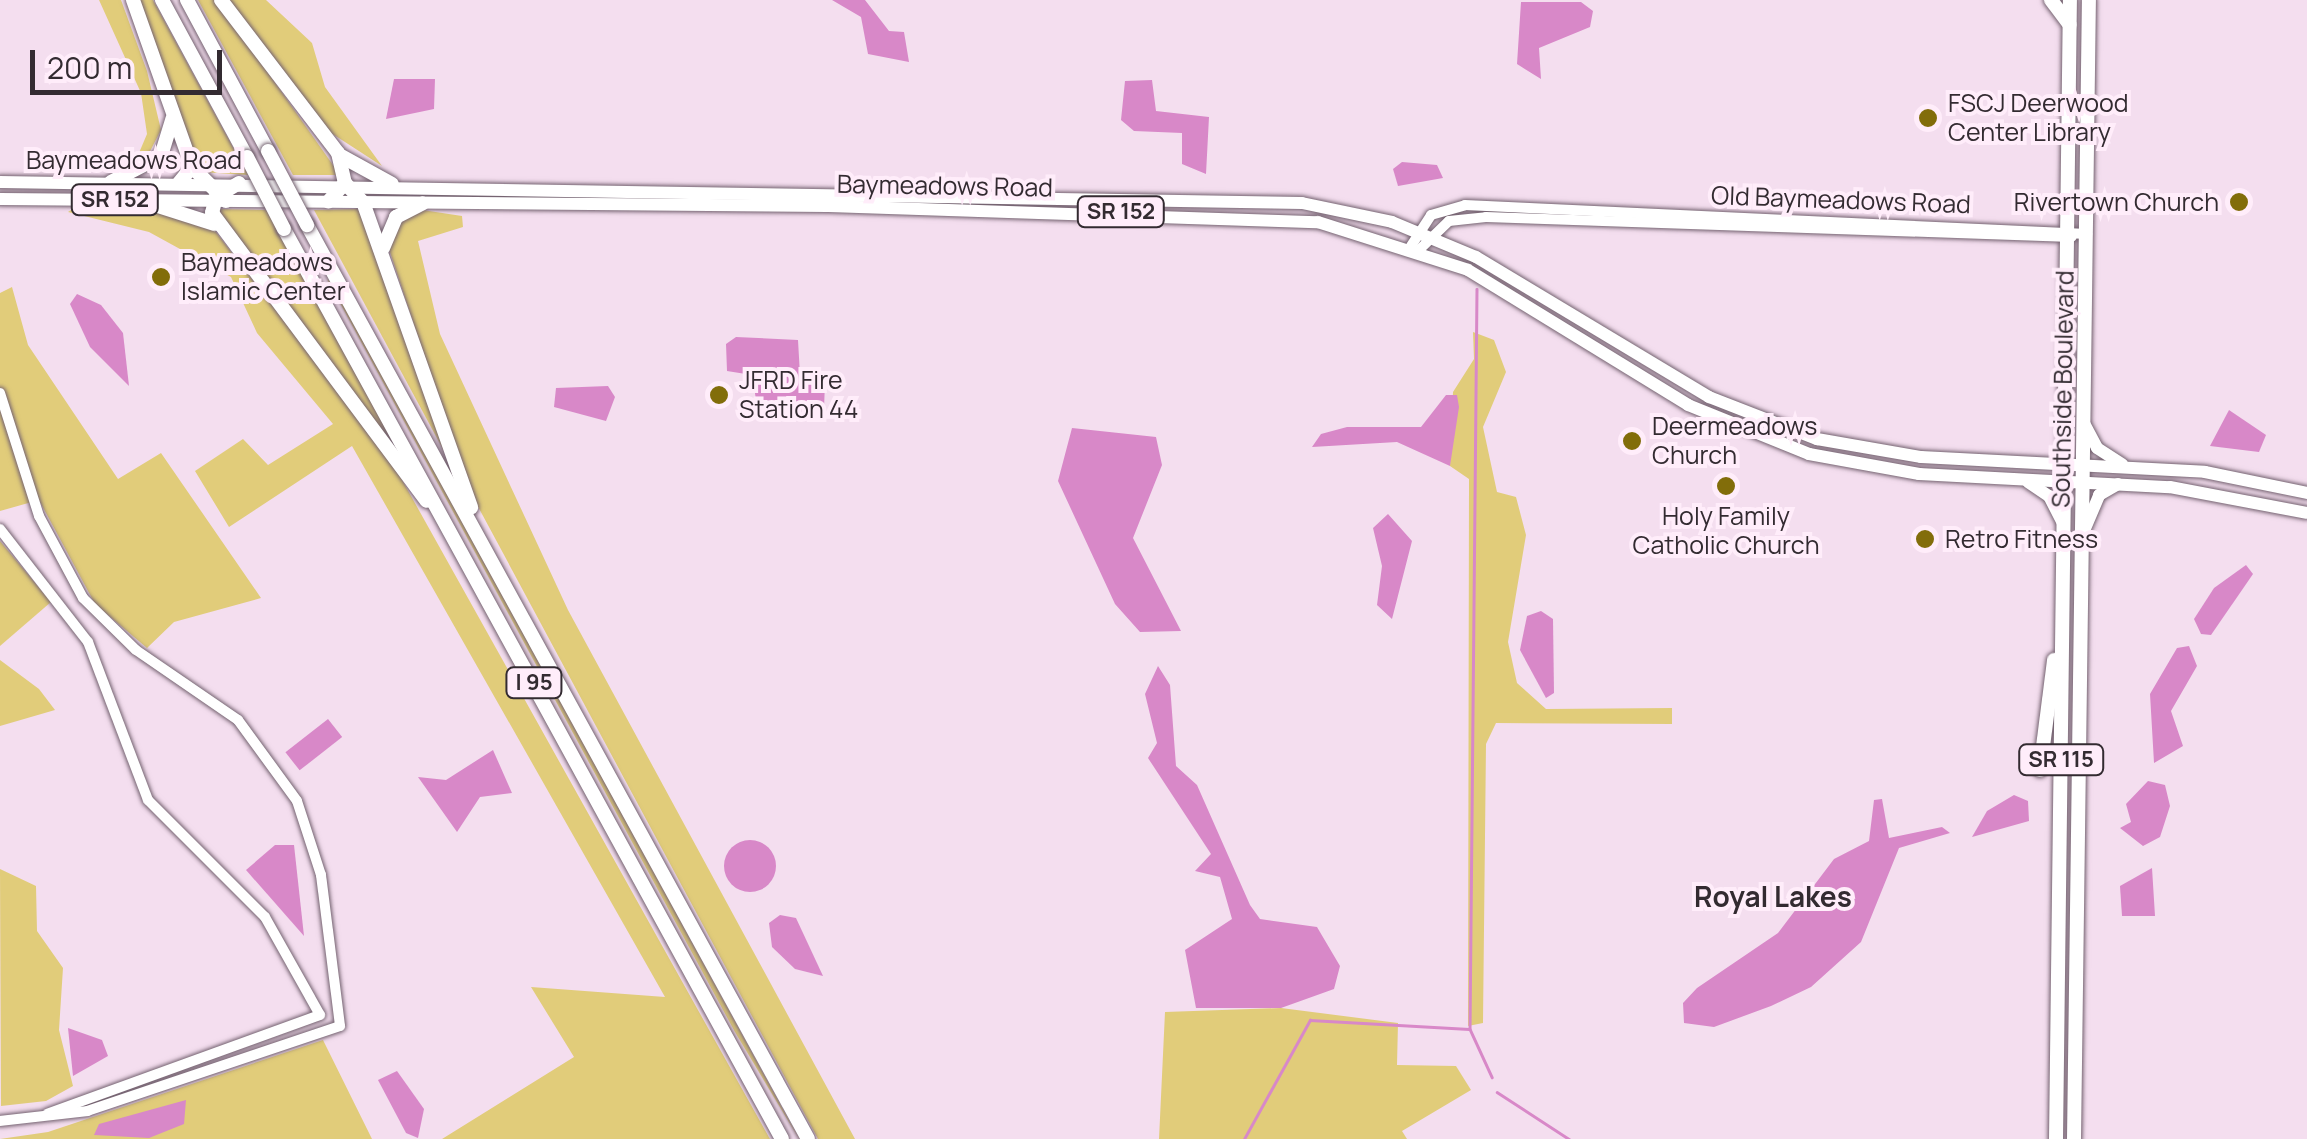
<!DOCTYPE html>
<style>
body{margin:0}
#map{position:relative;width:2307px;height:1139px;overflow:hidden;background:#f4deef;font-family:Manrope,sans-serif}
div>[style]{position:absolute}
.green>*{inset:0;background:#e1cc7a}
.water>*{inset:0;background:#d888c8;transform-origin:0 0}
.round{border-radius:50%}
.stream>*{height:2.5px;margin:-1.25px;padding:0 1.25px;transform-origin:1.25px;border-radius:1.25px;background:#d888c8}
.roads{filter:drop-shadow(0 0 2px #746270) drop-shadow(0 0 2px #746270)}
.minor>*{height:10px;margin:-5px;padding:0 5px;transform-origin:5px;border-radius:5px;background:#fff}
.major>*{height:12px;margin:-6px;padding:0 6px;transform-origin:6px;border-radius:6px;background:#fff}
.highway>*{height:14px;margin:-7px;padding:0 7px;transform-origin:7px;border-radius:7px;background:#fff}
.bridges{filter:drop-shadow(0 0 2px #746270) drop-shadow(0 0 2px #746270)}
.highway-bridge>*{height:14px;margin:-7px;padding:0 7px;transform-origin:7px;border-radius:7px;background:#fff}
.dots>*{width:28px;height:28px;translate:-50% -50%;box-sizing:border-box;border:5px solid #ffedfa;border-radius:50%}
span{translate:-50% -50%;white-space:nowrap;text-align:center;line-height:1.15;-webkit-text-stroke:8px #ffedfa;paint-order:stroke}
.shield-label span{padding:2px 8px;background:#ffedfa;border:2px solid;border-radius:8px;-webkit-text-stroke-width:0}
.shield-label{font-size:22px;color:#332b31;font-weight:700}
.poi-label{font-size:25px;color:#332b31}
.left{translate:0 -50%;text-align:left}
.right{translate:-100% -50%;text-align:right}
.street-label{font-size:25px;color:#332b31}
.neighbourhood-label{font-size:28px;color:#332b31;font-weight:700}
.scale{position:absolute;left:30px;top:50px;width:192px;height:45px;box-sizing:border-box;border:5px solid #332b31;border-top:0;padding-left:12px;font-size:30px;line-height:35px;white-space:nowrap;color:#332b31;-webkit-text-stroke:8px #ffedfa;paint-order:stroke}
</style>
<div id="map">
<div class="green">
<div style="clip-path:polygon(99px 0,121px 0,147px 71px,161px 130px,146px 159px,136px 160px,147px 134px,141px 93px)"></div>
<div style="clip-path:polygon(137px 0,153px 0,248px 175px,201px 172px)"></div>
<div style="clip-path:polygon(198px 0,217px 0,340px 175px,293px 175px)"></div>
<div style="clip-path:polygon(227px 0,266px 0,312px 43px,325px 87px,382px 166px,328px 131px)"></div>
<div style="clip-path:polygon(74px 208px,180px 212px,209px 223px,392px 462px,770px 1139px,442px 1139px,574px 1057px,531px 987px,665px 997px,352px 446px,229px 527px,195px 471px,243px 439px,268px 465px,333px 424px,257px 333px,231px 277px,149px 232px,68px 212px)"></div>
<div style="clip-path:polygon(214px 209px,267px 210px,419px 487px)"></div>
<div style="clip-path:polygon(361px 209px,452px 466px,314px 210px)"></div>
<div style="clip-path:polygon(416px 209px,462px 216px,463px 227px,418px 241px,440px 334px,568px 610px,855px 1139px,818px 1139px,468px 488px,387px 243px,391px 227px)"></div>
<div style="clip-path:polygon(327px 279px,334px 285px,799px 1139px,735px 1032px)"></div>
<div style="clip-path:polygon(12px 287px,28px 345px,118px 479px,161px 453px,261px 598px,174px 622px,147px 648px,95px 604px,39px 500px,0 511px,0 293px)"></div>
<div style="clip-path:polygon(1473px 332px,1494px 340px,1506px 372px,1483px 427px,1497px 492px,1516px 497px,1526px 535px,1508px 642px,1517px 683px,1546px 709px,1672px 708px,1672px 724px,1496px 723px,1486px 744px,1483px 1023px,1468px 1026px,1469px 479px,1450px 466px,1453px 392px,1474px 359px)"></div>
<div style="clip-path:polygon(0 541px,51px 602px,0 646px)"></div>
<div style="clip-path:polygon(0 660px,39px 689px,55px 710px,0 726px)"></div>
<div style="clip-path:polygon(0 869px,36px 886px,37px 931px,63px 968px,59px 1030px,73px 1086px,46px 1101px,1px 1106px)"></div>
<div style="clip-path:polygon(1281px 1008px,1398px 1023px,1397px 1065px,1456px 1066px,1471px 1090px,1402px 1131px,1407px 1139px,1159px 1139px,1165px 1012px)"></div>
<div style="clip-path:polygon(323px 1040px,372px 1139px,0 1139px,48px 1132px)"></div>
</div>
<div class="water">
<div style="clip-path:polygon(832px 0,865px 0,889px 31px,904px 32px,909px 62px,868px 54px,861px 17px)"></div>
<div style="clip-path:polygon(1521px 2px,1581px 2px,1593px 11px,1590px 27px,1539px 48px,1541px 79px,1517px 64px)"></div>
<div style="clip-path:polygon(394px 79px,435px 79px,434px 109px,386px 119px)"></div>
<div style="clip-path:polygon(1152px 80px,1156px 111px,1209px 117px,1206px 174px,1182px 164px,1182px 133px,1134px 131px,1121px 120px,1125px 81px)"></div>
<div style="clip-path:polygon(1402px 162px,1437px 165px,1443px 178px,1398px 186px,1393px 169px)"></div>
<div style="clip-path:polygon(77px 294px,101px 305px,123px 333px,129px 386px,90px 347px,70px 304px)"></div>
<div style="clip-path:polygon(736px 337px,798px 340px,800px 375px,825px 382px,824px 409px,758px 412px,752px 375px,727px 371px,726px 344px)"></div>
<div style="clip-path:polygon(608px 386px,615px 397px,606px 421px,554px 407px,556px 388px)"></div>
<div style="clip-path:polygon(1446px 395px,1457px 395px,1459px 407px,1450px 466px,1397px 442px,1312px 447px,1321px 434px,1347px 427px,1421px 427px)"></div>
<div style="clip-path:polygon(2229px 410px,2266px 435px,2259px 452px,2210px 446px)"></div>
<div style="clip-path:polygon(1072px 428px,1156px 437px,1162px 465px,1133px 538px,1181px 631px,1140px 632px,1115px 604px,1058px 481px)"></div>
<div style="clip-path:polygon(1388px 514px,1412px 541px,1392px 619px,1377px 605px,1382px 566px,1373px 528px)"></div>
<div style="clip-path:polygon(2246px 565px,2253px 574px,2211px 635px,2201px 634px,2194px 619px,2214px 588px)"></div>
<div style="clip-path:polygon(1541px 611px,1553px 619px,1554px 693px,1546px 698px,1520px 650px,1527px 616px)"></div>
<div style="clip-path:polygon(2189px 646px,2197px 666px,2171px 711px,2183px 746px,2154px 763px,2150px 694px,2177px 648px)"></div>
<div style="clip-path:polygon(1158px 666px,1170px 685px,1176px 766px,1197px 785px,1250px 905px,1260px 919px,1317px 927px,1340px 966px,1334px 989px,1281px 1008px,1196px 1008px,1185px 950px,1232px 919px,1220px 877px,1195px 871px,1211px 854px,1148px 758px,1157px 743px,1145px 694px)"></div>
<div style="left:328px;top:719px;width:23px;height:54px;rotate:52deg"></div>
<div style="clip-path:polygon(493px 750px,512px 793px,480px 797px,457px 832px,418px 777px,446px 780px)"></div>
<div style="clip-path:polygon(2148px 781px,2165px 785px,2170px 806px,2160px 837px,2143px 846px,2120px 828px,2131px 822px,2126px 804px)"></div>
<div style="clip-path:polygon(2014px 795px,2028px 801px,2029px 821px,1972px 837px,1987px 811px)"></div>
<div style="clip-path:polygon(1882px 799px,1889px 838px,1942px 827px,1950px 833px,1899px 848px,1861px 942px,1811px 987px,1771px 1006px,1714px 1027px,1684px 1023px,1683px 1003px,1697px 988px,1778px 933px,1834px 859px,1869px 841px,1874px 800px)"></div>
<div class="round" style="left:724px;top:840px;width:52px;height:52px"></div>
<div style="clip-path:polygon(275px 845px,294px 845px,304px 936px,246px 870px)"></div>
<div style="clip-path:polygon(2152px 868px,2155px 916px,2122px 916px,2120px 886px)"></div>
<div style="clip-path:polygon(780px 915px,796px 918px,823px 976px,795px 969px,772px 947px,769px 923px)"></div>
<div style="clip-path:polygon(68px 1028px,102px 1040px,108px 1056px,73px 1076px)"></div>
<div style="clip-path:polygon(397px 1071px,424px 1109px,418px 1138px,406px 1133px,378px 1080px)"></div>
<div style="clip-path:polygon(186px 1100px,184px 1124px,149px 1138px,94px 1135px,99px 1124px)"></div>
</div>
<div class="stream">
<div style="left:1477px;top:289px;width:740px;rotate:90.54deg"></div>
<div style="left:1470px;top:1029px;width:53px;rotate:65.4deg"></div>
<div style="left:1497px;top:1092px;width:86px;rotate:33.1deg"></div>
<div style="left:1244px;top:1139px;width:136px;rotate:-61deg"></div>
<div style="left:1310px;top:1020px;width:159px;rotate:3.2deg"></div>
</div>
<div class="roads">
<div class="minor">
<div style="left:1411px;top:246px;width:37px;rotate:-57deg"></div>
<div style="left:1431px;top:215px;width:35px;rotate:-16deg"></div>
<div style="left:1465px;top:205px;width:623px;rotate:2.67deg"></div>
<div style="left:1420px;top:249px;width:40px;rotate:-44deg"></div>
<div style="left:1449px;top:221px;width:37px;rotate:-6deg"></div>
<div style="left:1486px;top:217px;width:586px;rotate:1.95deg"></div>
<div style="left:0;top:393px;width:129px;rotate:72.4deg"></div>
<div style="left:39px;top:516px;width:93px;rotate:61.8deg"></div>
<div style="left:83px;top:598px;width:74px;rotate:44.5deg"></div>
<div style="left:136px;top:650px;width:124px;rotate:34.5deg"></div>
<div style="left:238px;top:720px;width:100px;rotate:53.9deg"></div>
<div style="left:297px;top:801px;width:78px;rotate:72deg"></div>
<div style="left:321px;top:875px;width:152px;rotate:82.8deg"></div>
<div style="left:340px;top:1026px;width:266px;rotate:161.4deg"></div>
<div style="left:88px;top:1111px;width:89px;rotate:173.5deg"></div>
<div style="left:0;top:529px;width:143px;rotate:52.1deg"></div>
<div style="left:88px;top:642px;width:169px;rotate:69.2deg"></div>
<div style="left:148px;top:800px;width:165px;rotate:45deg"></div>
<div style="left:265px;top:917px;width:112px;rotate:60.7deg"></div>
<div style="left:320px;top:1015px;width:290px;rotate:160.1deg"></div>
</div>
<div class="major">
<div style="left:0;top:182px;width:1302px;rotate:0.92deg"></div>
<div style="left:1302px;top:203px;width:92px;rotate:11.9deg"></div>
<div style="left:1392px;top:222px;width:91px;rotate:22.6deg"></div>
<div style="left:1476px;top:257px;width:272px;rotate:31deg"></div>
<div style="left:1709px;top:397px;width:116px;rotate:21.3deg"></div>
<div style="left:1817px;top:439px;width:106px;rotate:9.8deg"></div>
<div style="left:1921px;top:457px;width:284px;rotate:3deg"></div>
<div style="left:2205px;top:472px;width:104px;rotate:11.6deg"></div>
<div style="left:0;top:199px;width:827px;rotate:0.48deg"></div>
<div style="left:827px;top:206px;width:491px;rotate:1.9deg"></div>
<div style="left:1318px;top:222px;width:157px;rotate:17.7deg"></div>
<div style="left:1468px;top:270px;width:258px;rotate:31.5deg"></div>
<div style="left:1688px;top:405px;width:131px;rotate:22deg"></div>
<div style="left:1809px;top:454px;width:112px;rotate:10.3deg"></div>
<div style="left:1919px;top:474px;width:251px;rotate:3deg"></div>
<div style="left:2170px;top:487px;width:139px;rotate:10.7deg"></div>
<div style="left:2085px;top:425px;width:26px;rotate:62deg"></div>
<div style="left:2097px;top:448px;width:30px;rotate:33deg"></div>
<div style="left:2028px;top:482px;width:25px;rotate:34deg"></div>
<div style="left:2049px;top:496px;width:29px;rotate:63deg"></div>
<div style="left:2084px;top:531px;width:39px;rotate:-67deg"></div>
<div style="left:2099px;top:495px;width:22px;rotate:-30deg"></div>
</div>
<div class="highway">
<div style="left:133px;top:0;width:177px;rotate:70.5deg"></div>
<div style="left:192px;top:167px;width:48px;rotate:45deg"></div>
<div style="left:162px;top:0;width:179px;rotate:61.6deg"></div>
<div style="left:187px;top:0;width:171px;rotate:61.8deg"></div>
<div style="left:221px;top:0;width:193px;rotate:52.6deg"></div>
<div style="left:338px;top:153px;width:31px;rotate:77deg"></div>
<div style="left:345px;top:183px;width:25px;rotate:132deg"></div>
<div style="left:2051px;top:0;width:31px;rotate:53deg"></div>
<div style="left:341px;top:156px;width:58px;rotate:28.8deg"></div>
<div style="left:111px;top:182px;width:56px;rotate:-27.5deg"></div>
<div style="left:161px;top:156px;width:39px;rotate:-73deg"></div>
<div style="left:179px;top:183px;width:21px;rotate:-51deg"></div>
<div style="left:239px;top:183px;width:27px;rotate:149deg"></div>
<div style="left:216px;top:197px;width:16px;rotate:104deg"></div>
<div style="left:212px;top:213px;width:359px;rotate:53.3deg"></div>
<div style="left:345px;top:183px;width:26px;rotate:47deg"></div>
<div style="left:363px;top:202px;width:324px;rotate:70.5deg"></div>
<div style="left:139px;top:200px;width:79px;rotate:17.7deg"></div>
<div style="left:307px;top:225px;width:1042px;rotate:61.27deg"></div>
<div style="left:284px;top:229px;width:1037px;rotate:61.31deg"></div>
<div style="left:383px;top:248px;width:34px;rotate:-67deg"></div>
<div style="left:396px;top:217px;width:30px;rotate:-27deg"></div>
<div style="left:2040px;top:770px;width:111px;rotate:-82.7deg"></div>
<div style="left:2056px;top:1139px;width:1139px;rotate:-89.3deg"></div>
<div style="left:2074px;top:1139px;width:1139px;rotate:-89.25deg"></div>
</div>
</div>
<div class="bridges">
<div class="highway-bridge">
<div style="left:268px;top:151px;width:84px;rotate:62.2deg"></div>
<div style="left:247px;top:157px;width:81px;rotate:62.8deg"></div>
</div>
</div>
<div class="dots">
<div style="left:1928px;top:118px;background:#826d0a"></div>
<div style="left:2239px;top:202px;background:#826d0a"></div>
<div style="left:161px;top:277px;background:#826d0a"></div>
<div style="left:719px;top:395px;background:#826d0a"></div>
<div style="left:1632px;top:441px;background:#826d0a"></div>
<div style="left:1726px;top:486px;background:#826d0a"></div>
<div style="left:1925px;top:539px;background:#826d0a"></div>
</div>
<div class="shield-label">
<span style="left:115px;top:200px">SR 152</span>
<span style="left:1121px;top:212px">SR 152</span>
<span style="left:534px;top:683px">I 95</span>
<span style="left:2061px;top:760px">SR 115</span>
</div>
<div class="poi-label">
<span class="left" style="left:1948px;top:118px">FSCJ Deerwood<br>Center Library</span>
<span class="right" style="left:2219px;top:202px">Rivertown Church</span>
<span class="left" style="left:181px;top:277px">Baymeadows<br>Islamic Center</span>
<span class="left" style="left:739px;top:395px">JFRD Fire<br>Station 44</span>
<span class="left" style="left:1652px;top:441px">Deermeadows<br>Church</span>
<span style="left:1726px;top:531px">Holy Family<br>Catholic Church</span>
<span class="left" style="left:1945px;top:539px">Retro Fitness</span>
</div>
<div class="street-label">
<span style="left:134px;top:160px">Baymeadows Road</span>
<span style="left:945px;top:186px;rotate:1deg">Baymeadows Road</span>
<span style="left:1841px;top:200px;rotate:2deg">Old Baymeadows Road</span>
<span style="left:2063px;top:389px;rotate:-89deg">Southside Boulevard</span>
</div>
<div class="neighbourhood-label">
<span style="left:1773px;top:896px">Royal Lakes</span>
</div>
<div class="scale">200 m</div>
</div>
